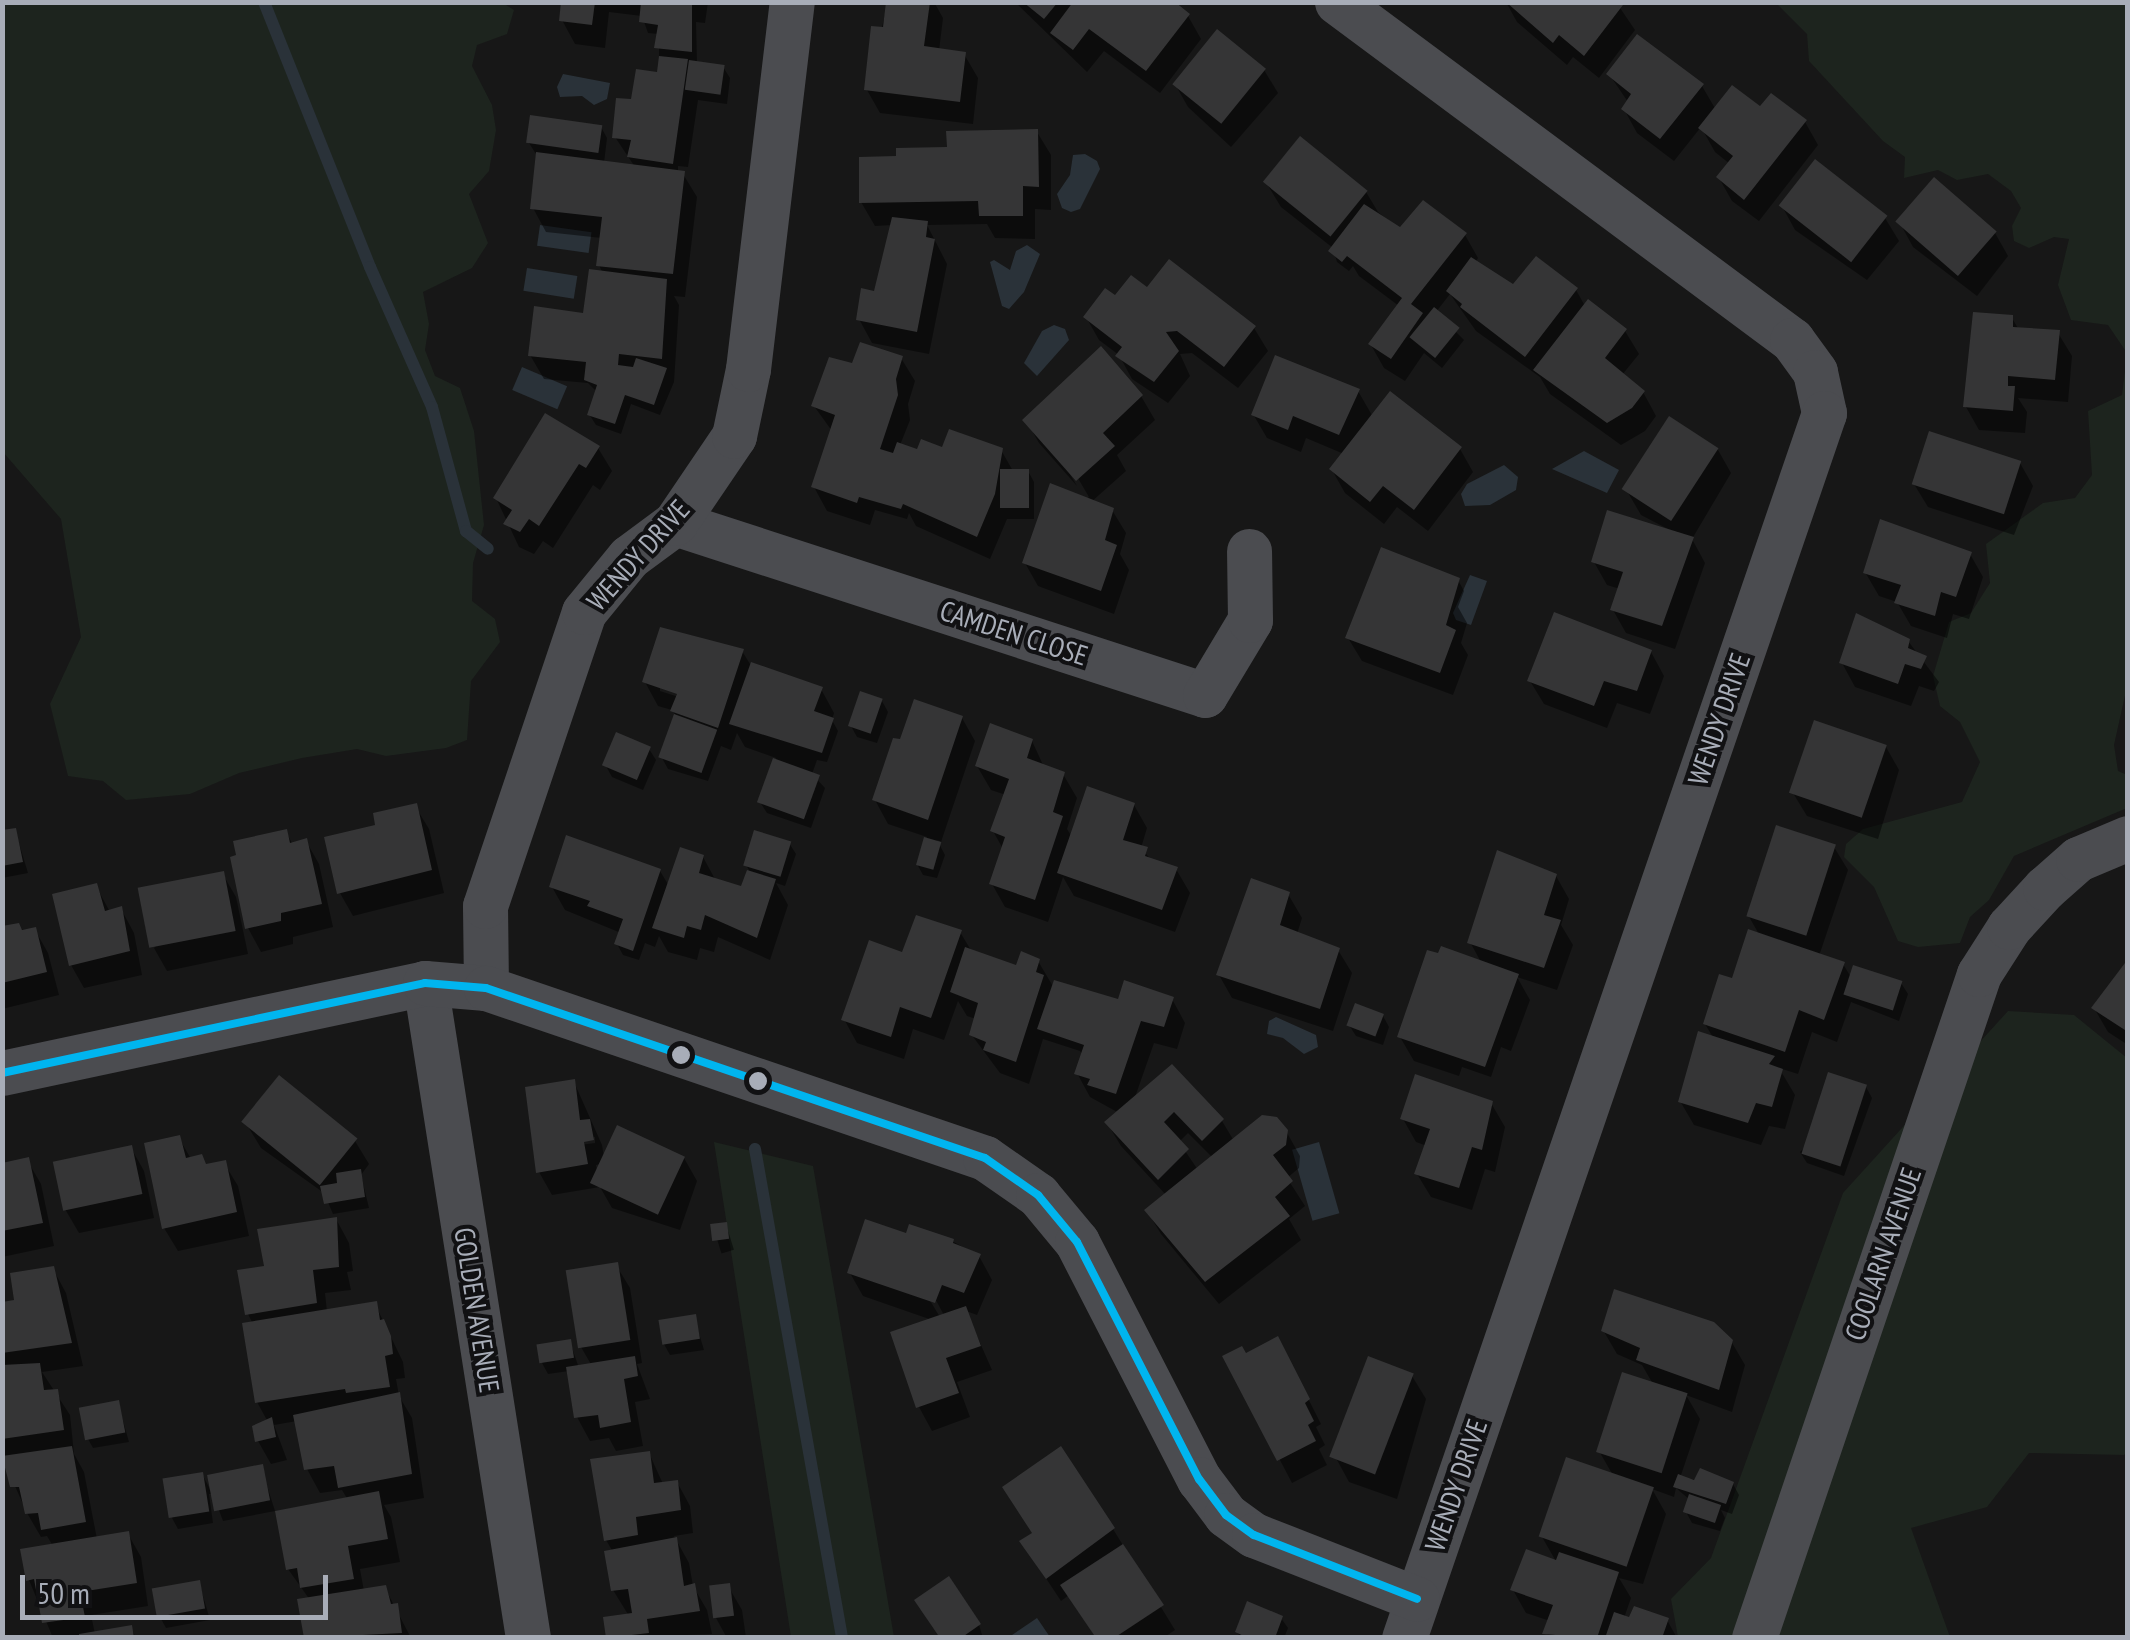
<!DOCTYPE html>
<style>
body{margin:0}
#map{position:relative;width:2130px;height:1640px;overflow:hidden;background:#171717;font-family:"PT Sans Narrow",sans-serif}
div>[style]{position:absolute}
.green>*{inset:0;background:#1d241e}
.water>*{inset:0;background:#2a3239;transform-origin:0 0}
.shadow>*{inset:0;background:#0007;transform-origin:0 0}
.stream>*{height:12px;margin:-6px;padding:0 6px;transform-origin:6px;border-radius:6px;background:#2a3239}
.building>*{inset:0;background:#353536;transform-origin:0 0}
.minor>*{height:45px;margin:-22.5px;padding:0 22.5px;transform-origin:22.5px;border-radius:22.5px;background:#4b4c50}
.bus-1>*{height:8px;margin:-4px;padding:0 4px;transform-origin:4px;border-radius:4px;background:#00b5ef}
.dots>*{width:28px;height:28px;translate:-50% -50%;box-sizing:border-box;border:5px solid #111113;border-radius:50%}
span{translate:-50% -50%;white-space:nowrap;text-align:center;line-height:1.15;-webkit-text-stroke:8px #111113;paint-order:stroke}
.street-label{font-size:28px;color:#a8adb8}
.frame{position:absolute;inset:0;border:5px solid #a8adb8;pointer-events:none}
.scale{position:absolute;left:20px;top:1575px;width:308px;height:45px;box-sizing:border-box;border:5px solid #a8adb8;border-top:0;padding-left:12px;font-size:30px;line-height:35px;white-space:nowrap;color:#a8adb8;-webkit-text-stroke:8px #111113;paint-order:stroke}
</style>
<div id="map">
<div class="green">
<div style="clip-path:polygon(501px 2px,514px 10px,507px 34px,477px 45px,472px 66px,492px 105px,496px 130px,489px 171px,469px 194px,488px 243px,472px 268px,423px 292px,429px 324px,425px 350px,435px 376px,460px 388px,474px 431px,484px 525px,473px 563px,472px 601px,495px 619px,500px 642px,471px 681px,467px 740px,446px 748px,386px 756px,357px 749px,302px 758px,239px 773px,190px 794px,126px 800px,103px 781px,68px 776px,50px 704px,81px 637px,61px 519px,3px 452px,3px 3px)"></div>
<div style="clip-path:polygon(1776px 3px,2127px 3px,2127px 353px,2108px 325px,2071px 320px,2058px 285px,2069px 239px,2054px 237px,2029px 248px,2014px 241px,2012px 226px,2021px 208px,2011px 191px,1988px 174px,1957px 180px,1938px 170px,1904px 178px,1905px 157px,1883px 141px,1809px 61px,1807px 34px)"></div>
<div style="clip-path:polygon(2127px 355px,2128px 682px,2114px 745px,2118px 771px,2127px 775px,2127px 808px,2014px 856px,1989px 900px,1970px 917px,1960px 943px,1918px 947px,1898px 941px,1874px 887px,1844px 857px,1846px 844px,1863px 829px,1962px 802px,1980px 762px,1960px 722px,1940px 706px,1933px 676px,1949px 622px,1971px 613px,1990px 583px,1986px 544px,2043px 503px,2075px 498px,2092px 475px,2088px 411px,2122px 395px)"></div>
<div style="clip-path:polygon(2008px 1011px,2074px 1015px,2127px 1058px,2127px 1452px,2124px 1455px,2029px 1453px,1987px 1507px,1911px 1528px,1950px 1637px,1678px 1637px,1671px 1599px,1711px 1558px,1843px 1193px)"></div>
<div style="clip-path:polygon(714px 1142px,813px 1166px,894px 1637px,791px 1637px)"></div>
</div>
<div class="water">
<div style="clip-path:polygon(563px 74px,610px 83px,607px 99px,594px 105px,582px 96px,560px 97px,557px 87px)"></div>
<div style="clip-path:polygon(1085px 154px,1097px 161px,1100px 169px,1080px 209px,1071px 212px,1062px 208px,1057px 194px,1070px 175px,1073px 155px)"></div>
<div style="left:540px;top:225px;width:52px;height:21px;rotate:8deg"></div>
<div style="clip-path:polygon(1027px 245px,1040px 254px,1024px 292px,1009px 309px,1002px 306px,990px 262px,994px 260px,1010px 270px,1016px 251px)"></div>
<div style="left:527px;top:268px;width:51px;height:23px;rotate:9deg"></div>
<div style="clip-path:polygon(1054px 325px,1065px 329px,1069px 340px,1037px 376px,1024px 363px,1042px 331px)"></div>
<div style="left:522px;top:367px;width:49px;height:25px;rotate:23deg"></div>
<div style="clip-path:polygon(1584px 451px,1619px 470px,1607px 493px,1552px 469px)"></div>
<div style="clip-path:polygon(1504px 465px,1518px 477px,1516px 490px,1490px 505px,1465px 506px,1461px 494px,1467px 484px)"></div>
<div style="clip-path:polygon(1470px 575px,1487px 581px,1471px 625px,1456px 620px,1453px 613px)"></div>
<div style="clip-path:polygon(1276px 1017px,1316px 1035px,1318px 1047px,1304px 1054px,1283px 1038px,1267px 1034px,1269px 1021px)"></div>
<div style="left:1319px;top:1142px;width:74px;height:28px;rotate:74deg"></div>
<div style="clip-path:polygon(1037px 1618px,1050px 1637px,1009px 1637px)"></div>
</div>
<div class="shadow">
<div style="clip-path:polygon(564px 2px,708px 2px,705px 23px,696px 22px,697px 63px,723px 67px,730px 78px,727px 104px,698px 100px,688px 167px,678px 166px,678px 173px,683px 174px,697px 197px,685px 297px,674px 296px,679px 305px,674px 382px,660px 415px,631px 404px,621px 434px,596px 425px,589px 414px,597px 392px,588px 383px,544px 379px,530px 355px,585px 316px,603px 274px,599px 265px,602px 238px,546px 232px,533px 208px,536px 154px,529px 143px,601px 127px,607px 138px,604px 163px,635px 167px,615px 137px,633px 102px,659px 75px,659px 34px,648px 33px,642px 16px,609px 12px,605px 48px,575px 44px,562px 20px)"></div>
<div style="clip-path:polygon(888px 2px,934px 2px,943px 18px,939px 51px,964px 54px,978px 78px,973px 124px,880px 113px,867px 90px)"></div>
<div style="clip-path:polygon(1015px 2px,1171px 2px,1188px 16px,1201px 39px,1160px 93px,1104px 51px,1087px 72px)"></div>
<div style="clip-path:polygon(1506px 2px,1616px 2px,1635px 30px,1599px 78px,1573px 57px,1567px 65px,1517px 22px)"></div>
<div style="clip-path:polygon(1264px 70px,1278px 93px,1231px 147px,1188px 107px,1175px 84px)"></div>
<div style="clip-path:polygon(1609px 74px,1702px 86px,1716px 110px,1760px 110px,1805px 122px,1818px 145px,1759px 221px,1732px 201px,1719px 178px,1730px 164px,1715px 152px,1701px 127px,1674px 161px,1637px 133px,1624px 109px,1628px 102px)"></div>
<div style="clip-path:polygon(1037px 132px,1051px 155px,1051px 210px,1035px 209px,1035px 239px,995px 238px,987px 224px,927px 225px,947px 264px,929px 354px,872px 343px,859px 319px,876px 293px,892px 225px,875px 226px,861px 202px,898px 159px)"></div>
<div style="clip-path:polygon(1267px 184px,1366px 192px,1378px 212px,1401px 231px,1465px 235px,1478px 258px,1475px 263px,1513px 288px,1576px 290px,1585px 306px,1625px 331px,1639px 354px,1622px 375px,1643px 392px,1656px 416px,1645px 431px,1621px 445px,1550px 394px,1540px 377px,1476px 331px,1450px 294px,1436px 312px,1464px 340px,1442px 368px,1424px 353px,1405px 381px,1384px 368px,1371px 345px,1399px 306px,1359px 276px,1353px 266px,1349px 271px,1337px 262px,1333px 248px,1281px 207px)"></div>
<div style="clip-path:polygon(1782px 206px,1885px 218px,1899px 241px,1867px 280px,1795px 230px)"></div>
<div style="clip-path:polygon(1900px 223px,1995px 233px,2008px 256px,1977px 296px,1913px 247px)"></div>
<div style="clip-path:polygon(1147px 291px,1254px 328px,1268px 351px,1238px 388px,1192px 353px,1180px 354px,1190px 376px,1168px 403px,1132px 379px,1119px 355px,1099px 340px,1086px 317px,1115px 299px)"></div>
<div style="clip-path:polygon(2012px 318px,2019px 330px,2058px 333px,2072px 356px,2068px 402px,2018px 398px,2027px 412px,2025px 433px,1979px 430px,1966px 407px)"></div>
<div style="clip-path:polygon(901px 358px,915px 381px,908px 404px,910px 420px,900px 445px,919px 452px,1001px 450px,1013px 471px,1028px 471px,1034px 482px,1034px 519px,1007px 519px,990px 559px,916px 526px,909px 513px,907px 519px,875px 510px,870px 525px,827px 511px,814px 487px,832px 431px,814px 406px,853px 366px)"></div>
<div style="clip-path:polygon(1358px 391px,1373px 417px,1460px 449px,1473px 472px,1428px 531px,1397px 507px,1384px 524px,1345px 493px,1332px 470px,1344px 454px,1306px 438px,1301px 452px,1267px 438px,1253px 414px)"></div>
<div style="clip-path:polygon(1141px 396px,1155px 420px,1117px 455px,1126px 471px,1090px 503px,1112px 510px,1126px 533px,1120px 554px,1129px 570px,1114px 614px,1038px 586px,1025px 563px,1089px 497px,1072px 468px,1068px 471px,1077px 486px,1039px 443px,1026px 420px)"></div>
<div style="clip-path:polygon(598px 448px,612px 471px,600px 490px,593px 485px,553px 548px,543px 541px,534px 554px,519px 547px,496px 498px)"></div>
<div style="clip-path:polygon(1718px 450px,1731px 473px,1692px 539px,1705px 563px,1675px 649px,1626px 633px,1613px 610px,1620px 589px,1607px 585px,1594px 562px,1668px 529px,1641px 515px,1627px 491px)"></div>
<div style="clip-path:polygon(2020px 463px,2033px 486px,2014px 535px,1928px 507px,1914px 484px)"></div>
<div style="clip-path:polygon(1970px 554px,1983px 577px,1969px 619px,1953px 614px,1947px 638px,1911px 626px,1897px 602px,1879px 596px,1865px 572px)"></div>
<div style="clip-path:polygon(1458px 580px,1464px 591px,1458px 607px,1467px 623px,1461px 643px,1468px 655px,1453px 695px,1362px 661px,1348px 638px)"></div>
<div style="clip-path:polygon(1908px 641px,1939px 682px,1934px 691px,1919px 686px,1911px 706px,1855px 687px,1842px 663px)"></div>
<div style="clip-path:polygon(evenodd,742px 651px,750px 664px,821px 689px,834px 713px,832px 720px,838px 731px,827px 762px,817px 760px,812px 774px,825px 788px,811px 828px,767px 813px,760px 802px,776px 758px,745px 747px,737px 733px,731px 750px,721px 746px,708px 781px,668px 769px,662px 758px,676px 716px,672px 710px,658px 706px,645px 682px,742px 651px,660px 686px,689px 696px,688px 700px,660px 691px,660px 686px)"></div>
<div style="clip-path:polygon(1651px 652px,1664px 676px,1650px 714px,1617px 703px,1607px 728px,1544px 704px,1530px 681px)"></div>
<div style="clip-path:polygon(882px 701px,888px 712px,877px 743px,857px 737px,851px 726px)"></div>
<div style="clip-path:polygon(962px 718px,975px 741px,941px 842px,937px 840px,945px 855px,937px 878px,923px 875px,917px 864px,927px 837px,888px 824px,875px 800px,901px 743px)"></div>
<div style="clip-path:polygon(1032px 741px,1044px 767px,1063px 774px,1077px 798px,1067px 829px,1072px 837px,1134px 805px,1147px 828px,1141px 848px,1153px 862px,1176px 869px,1190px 893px,1175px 932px,1074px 896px,1063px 877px,1048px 922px,1005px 907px,992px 884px,1003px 849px,993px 831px,1006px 795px,991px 790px,977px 766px)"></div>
<div style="clip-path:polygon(1886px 747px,1899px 770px,1878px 839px,1807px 816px,1793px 793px)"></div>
<div style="clip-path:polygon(649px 749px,656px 760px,643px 790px,612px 777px,606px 766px)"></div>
<div style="clip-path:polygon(415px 806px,429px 829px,444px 893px,353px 916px,340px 893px)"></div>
<div style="clip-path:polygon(15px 830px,28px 873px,2px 878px,2px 832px)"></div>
<div style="clip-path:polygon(286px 832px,293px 845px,306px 841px,319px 864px,333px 927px,293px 937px,293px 944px,261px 952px,248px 928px)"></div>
<div style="clip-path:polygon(789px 843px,796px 854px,785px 886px,776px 883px,788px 905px,770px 960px,718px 937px,714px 952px,700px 948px,697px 960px,668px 952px,659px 936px,655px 947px,645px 943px,639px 960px,623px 955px,617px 944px,621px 933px,565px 910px,552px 887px,660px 871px,669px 886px,703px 857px,716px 881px,742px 889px,749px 870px,746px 865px)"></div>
<div style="clip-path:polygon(1834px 847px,1848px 870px,1819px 956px,1843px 964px,1852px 979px,1901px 983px,1908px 994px,1899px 1021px,1851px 1002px,1837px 1042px,1812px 1032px,1798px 1074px,1779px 1068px,1795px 1095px,1785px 1129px,1769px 1126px,1761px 1145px,1694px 1125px,1680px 1101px,1714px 1039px,1705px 1024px,1760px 936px,1748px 915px)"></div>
<div style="clip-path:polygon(222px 873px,236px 897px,248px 954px,167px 971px,154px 948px)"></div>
<div style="clip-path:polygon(1556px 876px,1569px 899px,1561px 925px,1573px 945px,1557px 990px,1517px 977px,1530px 1000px,1511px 1051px,1501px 1047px,1491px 1077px,1462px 1067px,1459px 1076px,1414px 1061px,1400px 1037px,1482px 964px,1470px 942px)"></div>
<div style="clip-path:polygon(96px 886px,110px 912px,121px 909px,134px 933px,142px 975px,84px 988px,71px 965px)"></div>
<div style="clip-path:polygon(1288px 894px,1302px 918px,1297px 934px,1338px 950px,1352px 973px,1333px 1031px,1232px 998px,1219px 975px)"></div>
<div style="clip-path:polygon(2px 929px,35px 930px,48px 953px,59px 995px,2px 1009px)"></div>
<div style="clip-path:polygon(evenodd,960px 932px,972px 952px,1018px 968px,1038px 961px,1054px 988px,1120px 1002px,1172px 999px,1185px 1023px,1177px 1049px,1154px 1043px,1134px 1100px,1222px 1121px,1234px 1141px,1286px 1131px,1300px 1156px,1299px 1168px,1287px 1178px,1305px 1206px,1289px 1219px,1301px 1240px,1219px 1304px,1161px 1234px,1147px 1211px,1166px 1195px,1121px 1146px,1107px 1123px,1119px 1113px,1090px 1097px,1077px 1073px,1083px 1056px,1080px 1051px,1043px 1039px,1029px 1084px,1000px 1073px,971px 1034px,976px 1019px,967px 1016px,958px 1001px,944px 1040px,913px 1029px,904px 1059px,857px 1043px,844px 1019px,904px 956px,960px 932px,1188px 1133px,1213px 1158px,1198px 1170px,1179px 1142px,1188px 1133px)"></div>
<div style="clip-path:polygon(2128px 963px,2128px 1045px,2108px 1032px,2094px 1008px)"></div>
<div style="clip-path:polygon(1383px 1016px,1389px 1027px,1383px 1045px,1356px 1036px,1349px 1025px)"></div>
<div style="clip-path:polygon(evenodd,574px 1082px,602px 1145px,605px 1163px,596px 1165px,599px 1182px,684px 1158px,697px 1181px,680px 1230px,612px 1208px,600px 1187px,552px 1195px,539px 1172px,574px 1082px,595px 1137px,595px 1143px,572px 1146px,572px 1141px,595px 1137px)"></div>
<div style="clip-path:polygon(1866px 1087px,1872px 1098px,1844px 1176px,1807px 1163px,1800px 1152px)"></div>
<div style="clip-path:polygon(1491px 1103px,1505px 1127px,1495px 1172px,1485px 1169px,1472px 1210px,1431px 1197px,1417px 1174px,1427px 1146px,1416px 1142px,1403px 1119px)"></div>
<div style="clip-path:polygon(247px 1125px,355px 1141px,369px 1164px,361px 1175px,369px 1208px,333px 1214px,324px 1193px,261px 1148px)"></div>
<div style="clip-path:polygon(179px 1138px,191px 1159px,207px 1166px,224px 1163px,238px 1186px,249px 1236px,178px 1251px,164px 1228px)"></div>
<div style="clip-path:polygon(131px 1148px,144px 1171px,154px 1218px,79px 1233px,65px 1209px)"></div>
<div style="clip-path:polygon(27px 1160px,41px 1184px,54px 1246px,2px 1257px,2px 1165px)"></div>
<div style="clip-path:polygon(336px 1219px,349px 1243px,353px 1271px,347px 1272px,351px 1290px,325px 1293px,327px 1312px,375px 1304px,403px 1362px,405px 1378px,396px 1379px,399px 1396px,412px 1418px,424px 1498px,384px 1505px,391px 1517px,400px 1562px,360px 1569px,364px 1591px,385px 1588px,411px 1638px,306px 1638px,310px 1600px,288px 1569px,348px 1500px,342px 1490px,320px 1493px,307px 1469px,297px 1421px,274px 1425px,287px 1460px,271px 1464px,258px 1441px,268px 1422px,257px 1402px,253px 1324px,248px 1314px,266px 1268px)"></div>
<div style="left:726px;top:1224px;width:27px;height:13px;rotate:73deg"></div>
<div style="clip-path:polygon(evenodd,908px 1236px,952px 1241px,979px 1256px,992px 1280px,977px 1315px,966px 1311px,992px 1370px,957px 1382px,970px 1417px,932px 1431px,919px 1407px,893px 1334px,932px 1320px,863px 1296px,850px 1273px,908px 1236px,931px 1291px,945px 1317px,940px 1317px,926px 1294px,931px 1291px)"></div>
<div style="clip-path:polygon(616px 1265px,630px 1288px,642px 1363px,637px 1364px,650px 1399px,635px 1402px,643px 1446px,616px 1451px,609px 1438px,590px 1441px,577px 1417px,569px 1371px,548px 1374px,542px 1363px,570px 1342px,579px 1368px,592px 1366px,581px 1347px)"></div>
<div style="clip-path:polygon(53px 1269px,66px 1293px,83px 1366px,42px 1372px,70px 1415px,74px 1454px,84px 1472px,97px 1539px,128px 1534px,141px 1557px,148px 1606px,91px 1615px,95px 1634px,131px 1628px,136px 1638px,53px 1638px,29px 1580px,53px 1546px,47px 1536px,41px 1537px,27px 1513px,2px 1457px,2px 1305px,17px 1302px)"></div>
<div style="clip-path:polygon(694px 1317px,704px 1350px,670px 1355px,664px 1344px)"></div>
<div style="clip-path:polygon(1603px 1330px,1731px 1341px,1745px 1365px,1732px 1412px,1686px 1395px,1700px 1419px,1680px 1478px,1733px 1484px,1739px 1495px,1732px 1514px,1721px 1510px,1725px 1518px,1720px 1531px,1692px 1523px,1686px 1512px,1690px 1500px,1676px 1488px,1674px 1497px,1652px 1489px,1666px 1514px,1643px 1584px,1619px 1578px,1631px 1598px,1624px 1618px,1667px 1620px,1677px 1638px,1547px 1638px,1550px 1621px,1526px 1613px,1513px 1590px,1557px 1563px,1542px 1537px,1614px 1477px,1599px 1451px,1653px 1384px,1642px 1365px,1617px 1354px)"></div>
<div style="clip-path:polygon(1245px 1356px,1290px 1363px,1321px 1424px,1316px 1427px,1325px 1445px,1319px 1449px,1327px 1465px,1292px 1483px,1226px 1357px)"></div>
<div style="clip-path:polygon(1412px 1376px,1426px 1399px,1397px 1499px,1349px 1482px,1336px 1458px)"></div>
<div style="clip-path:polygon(118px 1403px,129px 1442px,93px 1448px,87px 1437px)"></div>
<div style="clip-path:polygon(649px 1453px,663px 1484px,677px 1482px,690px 1506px,693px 1533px,674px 1536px,689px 1563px,693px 1586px,707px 1610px,712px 1634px,608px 1638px,629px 1616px,613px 1590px,613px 1552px,606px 1540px)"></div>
<div style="clip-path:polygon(261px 1467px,275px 1511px,223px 1521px,213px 1494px,209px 1494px,213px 1523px,178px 1529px,172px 1518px,202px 1474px,212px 1493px)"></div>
<div style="clip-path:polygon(1113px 1529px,1175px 1630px,1163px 1638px,1096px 1638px,1069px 1595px,1061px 1601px,1022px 1542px,1034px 1535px)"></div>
<div style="clip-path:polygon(199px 1582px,210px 1620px,166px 1628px,160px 1617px)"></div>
<div style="clip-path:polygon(728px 1586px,742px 1610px,746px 1638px,727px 1638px,716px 1618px)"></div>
<div style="clip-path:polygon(1281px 1618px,1288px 1628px,1284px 1638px,1241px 1638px,1237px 1632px)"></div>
<div style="clip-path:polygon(979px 1625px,983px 1638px,942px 1638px)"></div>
</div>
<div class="stream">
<div style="left:264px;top:2px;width:285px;rotate:68.2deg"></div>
<div style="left:370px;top:267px;width:153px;rotate:66.1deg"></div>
<div style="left:432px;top:407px;width:129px;rotate:74.7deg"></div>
<div style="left:466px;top:531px;width:28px;rotate:39deg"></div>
<div style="left:755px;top:1149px;width:497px;rotate:79.9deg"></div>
</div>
<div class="building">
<div style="clip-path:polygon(561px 2px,595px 2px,592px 25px,559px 21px)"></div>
<div style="clip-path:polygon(641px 2px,692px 2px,692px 52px,654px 48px,658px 25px,639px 22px)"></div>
<div style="clip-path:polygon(886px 2px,930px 2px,924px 46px,966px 52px,960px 102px,864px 90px,871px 26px,883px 27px)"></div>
<div style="clip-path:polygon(1023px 2px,1058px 2px,1044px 19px)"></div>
<div style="clip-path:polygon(1073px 2px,1175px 2px,1190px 14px,1146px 71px,1089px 29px,1073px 50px,1050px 33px)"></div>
<div style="clip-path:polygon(1506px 2px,1620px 2px,1623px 5px,1584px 56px,1559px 35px,1553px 43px)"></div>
<div style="left:1217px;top:29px;width:63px;height:71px;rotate:39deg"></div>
<div style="clip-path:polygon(1637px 34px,1704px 84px,1660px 139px,1621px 109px,1631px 94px,1606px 74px)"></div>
<div style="clip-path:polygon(659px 56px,688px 59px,673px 164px,627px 157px,631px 140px,612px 138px,616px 98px,631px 99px,636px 69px,657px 72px)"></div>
<div style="left:689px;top:60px;width:36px;height:30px;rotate:8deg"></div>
<div style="clip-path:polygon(1732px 85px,1760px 106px,1771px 93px,1807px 120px,1744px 200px,1716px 177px,1733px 156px,1698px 128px)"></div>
<div style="left:530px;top:115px;width:73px;height:28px;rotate:8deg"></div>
<div style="clip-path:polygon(1038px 129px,1039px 187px,1023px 186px,1023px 216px,979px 216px,978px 201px,859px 203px,859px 157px,896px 156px,896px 148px,947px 147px,946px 131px)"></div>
<div style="left:1300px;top:136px;width:87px;height:59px;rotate:39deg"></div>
<div style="clip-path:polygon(536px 152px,685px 171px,673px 274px,596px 266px,602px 217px,530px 209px)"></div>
<div style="left:1815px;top:159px;width:92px;height:59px;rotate:38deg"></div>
<div style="left:1934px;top:177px;width:83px;height:59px;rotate:41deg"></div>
<div style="clip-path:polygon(1423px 200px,1467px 233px,1411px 304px,1423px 313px,1391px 359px,1368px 344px,1402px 298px,1347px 256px,1342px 262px,1328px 251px,1364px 204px,1400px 227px)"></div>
<div style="clip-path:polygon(892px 217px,928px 221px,926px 237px,935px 239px,917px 332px,856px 320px,861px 288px,874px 291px)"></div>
<div style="clip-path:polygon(1536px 256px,1578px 288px,1525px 357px,1460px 307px,1462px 304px,1446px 291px,1471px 257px,1513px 284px)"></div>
<div style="clip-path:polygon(1169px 259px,1256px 326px,1224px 367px,1177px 331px,1166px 332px,1179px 351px,1154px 382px,1115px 356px,1122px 347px,1083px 317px,1105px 288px,1115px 295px,1131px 275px,1147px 287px)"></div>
<div style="clip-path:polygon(589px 269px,667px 279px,662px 359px,619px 354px,618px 365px,633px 367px,636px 358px,667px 368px,654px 405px,625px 395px,615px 424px,587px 415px,597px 385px,584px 380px,586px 362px,528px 356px,534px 306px,583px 313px)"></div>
<div style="clip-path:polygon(1588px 299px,1627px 329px,1605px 358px,1645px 391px,1632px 408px,1607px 423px,1533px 370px)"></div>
<div style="left:1434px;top:307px;width:33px;height:39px;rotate:39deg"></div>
<div style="clip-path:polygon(1973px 312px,2013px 315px,2013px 327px,2060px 330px,2055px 380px,2008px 376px,2008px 386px,2015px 386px,2013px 411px,1963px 407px)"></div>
<div style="clip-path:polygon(860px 342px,903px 356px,896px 379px,898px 395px,880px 449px,893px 453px,897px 442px,917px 449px,921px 439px,942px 447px,949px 429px,1003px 448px,995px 494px,977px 537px,903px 504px,901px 509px,859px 497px,857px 503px,811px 487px,835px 415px,811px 406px,829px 357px,852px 363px)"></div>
<div style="clip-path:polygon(1101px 346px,1143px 395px,1103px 433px,1115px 446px,1076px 481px,1022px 420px)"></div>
<div style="clip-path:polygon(1275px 355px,1360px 389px,1339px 435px,1293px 416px,1288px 430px,1251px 415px)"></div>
<div style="clip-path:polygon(1390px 391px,1462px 447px,1414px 510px,1383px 486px,1370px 502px,1329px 469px)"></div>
<div style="clip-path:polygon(545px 413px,600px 446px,586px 468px,579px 464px,539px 526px,529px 519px,520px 532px,503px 524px,512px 510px,493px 498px)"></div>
<div style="left:1669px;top:416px;width:59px;height:87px;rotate:33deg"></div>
<div style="left:1929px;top:431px;width:97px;height:56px;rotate:18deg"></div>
<div style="left:1000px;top:469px;width:29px;height:39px"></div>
<div style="clip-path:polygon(1050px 483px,1114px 508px,1105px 540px,1117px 545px,1101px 591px,1022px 563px)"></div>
<div style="clip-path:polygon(1607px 510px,1694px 537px,1662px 626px,1610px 610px,1623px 572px,1591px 562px)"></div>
<div style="clip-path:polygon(1880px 519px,1972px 552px,1956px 597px,1941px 592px,1935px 616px,1894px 603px,1901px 585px,1863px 573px)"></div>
<div style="clip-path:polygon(1381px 547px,1460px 578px,1446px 625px,1456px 630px,1440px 673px,1345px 638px)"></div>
<div style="clip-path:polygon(1554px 612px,1652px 650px,1637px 691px,1604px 681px,1594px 706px,1527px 681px)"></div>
<div style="clip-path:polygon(1856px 613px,1910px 639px,1908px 648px,1927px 656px,1921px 669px,1905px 664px,1898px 684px,1839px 663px)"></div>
<div style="clip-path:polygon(660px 627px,744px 649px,718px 728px,670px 711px,677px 694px,642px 682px)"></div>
<div style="clip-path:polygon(751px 662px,823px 687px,814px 711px,834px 718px,822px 753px,729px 724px)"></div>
<div style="left:860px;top:691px;width:24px;height:37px;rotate:19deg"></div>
<div style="clip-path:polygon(914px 699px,963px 716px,928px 820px,872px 800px,893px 738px,900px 739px)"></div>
<div style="left:674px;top:714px;width:46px;height:46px;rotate:20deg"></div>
<div style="left:1814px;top:720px;width:77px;height:77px;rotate:19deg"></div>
<div style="clip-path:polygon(990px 723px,1033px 739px,1027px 758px,1065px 772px,1053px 812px,1063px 816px,1035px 900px,989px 884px,1005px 837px,990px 831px,1009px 779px,975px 766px)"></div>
<div style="left:616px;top:732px;width:38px;height:36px;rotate:23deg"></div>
<div style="left:773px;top:758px;width:50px;height:47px;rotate:20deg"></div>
<div style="clip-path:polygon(1087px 786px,1135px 803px,1123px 840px,1148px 847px,1145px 856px,1178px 867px,1162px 910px,1057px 873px)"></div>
<div style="clip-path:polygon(417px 803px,432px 870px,337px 894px,324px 837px,375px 825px,373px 813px)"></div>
<div style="left:1776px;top:825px;width:63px;height:96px;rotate:18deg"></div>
<div style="clip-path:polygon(16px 828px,23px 862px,2px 866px,2px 830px)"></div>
<div style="clip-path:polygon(287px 829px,290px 843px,307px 838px,322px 904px,281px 913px,281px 921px,245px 929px,230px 857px,236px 855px,233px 841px)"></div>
<div style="left:754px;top:830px;width:39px;height:37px;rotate:17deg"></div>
<div style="clip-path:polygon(566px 835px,661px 869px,633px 951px,614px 944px,623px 919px,587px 906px,590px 901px,549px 887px)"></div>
<div style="left:924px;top:837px;width:18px;height:29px;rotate:16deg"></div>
<div style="clip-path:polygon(680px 847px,704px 855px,699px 873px,741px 886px,747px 870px,776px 879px,757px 938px,705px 915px,701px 930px,687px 926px,684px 938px,652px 928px)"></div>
<div style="clip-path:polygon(1497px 850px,1557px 874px,1544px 915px,1561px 920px,1544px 968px,1467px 943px)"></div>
<div style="left:224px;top:871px;width:61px;height:88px;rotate:79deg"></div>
<div style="clip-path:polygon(1251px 878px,1290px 892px,1280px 925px,1340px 948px,1320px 1009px,1216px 975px)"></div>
<div style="clip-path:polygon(97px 883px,105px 911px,122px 906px,130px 951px,69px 966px,52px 894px)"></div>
<div style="clip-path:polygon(916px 915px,962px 930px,931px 1018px,900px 1007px,891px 1037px,841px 1020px,869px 940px,902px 952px)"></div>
<div style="clip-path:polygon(19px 923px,22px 930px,36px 927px,47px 972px,2px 983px,2px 926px)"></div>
<div style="clip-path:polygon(1748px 929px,1845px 962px,1824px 1020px,1799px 1010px,1785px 1052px,1703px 1024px,1719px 974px,1732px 978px)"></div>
<div style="clip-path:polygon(1441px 946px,1519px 974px,1485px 1067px,1397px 1037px,1427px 950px,1438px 953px)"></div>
<div style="clip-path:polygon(965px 947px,1016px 965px,1021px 951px,1040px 959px,1036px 972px,1044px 975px,1016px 1062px,983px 1050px,986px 1042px,969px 1035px,978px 1003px,950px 992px)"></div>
<div style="clip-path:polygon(2128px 959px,2128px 1032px,2091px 1008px)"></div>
<div style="left:1853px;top:965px;width:52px;height:31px;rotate:18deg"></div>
<div style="clip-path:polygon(1054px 980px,1118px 999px,1124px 980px,1174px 997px,1164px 1027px,1141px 1021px,1116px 1094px,1087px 1085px,1090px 1079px,1074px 1074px,1084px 1045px,1037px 1029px)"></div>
<div style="left:1355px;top:1003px;width:31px;height:24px;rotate:21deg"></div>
<div style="clip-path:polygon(1698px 1031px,1775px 1056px,1769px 1064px,1783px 1069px,1772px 1107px,1756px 1103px,1748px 1123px,1678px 1102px)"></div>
<div style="clip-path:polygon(1172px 1064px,1224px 1119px,1202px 1141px,1174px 1112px,1164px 1122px,1189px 1149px,1158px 1180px,1104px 1122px)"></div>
<div style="left:1828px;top:1072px;width:41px;height:86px;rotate:18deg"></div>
<div style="clip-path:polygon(1415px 1074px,1493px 1101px,1482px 1150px,1472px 1147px,1459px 1188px,1414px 1174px,1430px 1129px,1400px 1119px)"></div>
<div style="left:279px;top:1075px;width:101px;height:60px;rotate:39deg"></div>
<div style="clip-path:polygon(575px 1079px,580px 1120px,590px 1119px,594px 1140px,584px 1142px,588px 1164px,536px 1173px,525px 1087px)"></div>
<div style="clip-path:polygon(1262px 1115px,1277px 1117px,1288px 1130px,1286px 1145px,1273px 1155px,1293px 1181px,1275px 1197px,1290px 1216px,1205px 1282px,1144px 1210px)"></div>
<div style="left:617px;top:1125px;width:75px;height:64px;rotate:25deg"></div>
<div style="clip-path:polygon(180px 1135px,186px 1158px,202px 1154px,206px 1164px,226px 1160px,237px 1212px,162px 1229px,144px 1143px)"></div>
<div style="left:132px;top:1145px;width:50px;height:81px;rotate:78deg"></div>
<div style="clip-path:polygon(29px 1157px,43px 1223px,2px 1231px,2px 1163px)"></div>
<div style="clip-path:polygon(361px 1169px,365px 1197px,324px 1204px,320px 1186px,337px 1183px,336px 1173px)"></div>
<div style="clip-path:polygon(337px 1217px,339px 1267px,313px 1270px,317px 1303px,245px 1315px,237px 1270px,264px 1266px,257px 1229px)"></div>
<div style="clip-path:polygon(865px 1219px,906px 1233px,909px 1224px,954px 1239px,953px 1243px,981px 1254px,964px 1293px,942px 1285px,935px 1303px,847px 1273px)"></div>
<div style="left:727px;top:1222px;width:17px;height:17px;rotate:83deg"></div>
<div style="left:618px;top:1262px;width:79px;height:53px;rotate:81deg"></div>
<div style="clip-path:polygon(54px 1266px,72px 1343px,2px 1353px,2px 1302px,14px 1300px,10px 1273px)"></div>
<div style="clip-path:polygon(1614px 1289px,1714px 1322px,1733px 1340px,1719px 1390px,1636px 1360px,1640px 1348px,1601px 1331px)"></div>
<div style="clip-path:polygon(377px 1301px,380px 1320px,384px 1319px,391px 1336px,393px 1354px,385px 1356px,390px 1387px,346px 1393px,345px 1389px,255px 1403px,242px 1323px)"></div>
<div style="clip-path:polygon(966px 1306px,981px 1346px,946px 1358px,959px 1393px,916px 1408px,890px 1332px)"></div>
<div style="left:696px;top:1314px;width:25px;height:38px;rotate:81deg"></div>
<div style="clip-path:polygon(1278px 1336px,1310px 1399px,1305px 1403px,1314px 1421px,1308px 1425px,1316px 1441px,1277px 1461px,1222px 1356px,1242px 1346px,1246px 1353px)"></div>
<div style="left:571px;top:1339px;width:19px;height:35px;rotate:81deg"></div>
<div style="clip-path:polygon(635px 1356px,638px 1376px,624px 1379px,631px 1422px,600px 1428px,598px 1415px,574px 1418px,566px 1367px)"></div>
<div style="left:1368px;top:1356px;width:49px;height:108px;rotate:21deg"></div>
<div style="clip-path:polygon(40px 1363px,44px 1390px,58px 1389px,64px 1430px,2px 1439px,2px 1365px)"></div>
<div style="left:1622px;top:1372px;width:69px;height:84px;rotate:18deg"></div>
<div style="clip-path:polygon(400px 1392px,412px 1474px,338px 1488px,334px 1466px,304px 1470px,293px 1415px)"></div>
<div style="left:119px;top:1400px;width:33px;height:41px;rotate:79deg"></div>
<div style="clip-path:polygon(272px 1417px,276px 1437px,255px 1442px,252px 1426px)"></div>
<div style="clip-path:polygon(72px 1446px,86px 1522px,41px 1530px,38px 1513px,25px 1514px,19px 1487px,10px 1487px,2px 1456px)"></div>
<div style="clip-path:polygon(1061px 1446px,1115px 1528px,1046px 1579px,1019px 1541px,1032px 1533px,1002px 1487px)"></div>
<div style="clip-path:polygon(650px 1451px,654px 1483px,678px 1480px,681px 1510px,636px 1517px,638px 1535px,604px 1541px,590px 1459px)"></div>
<div style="left:1566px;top:1457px;width:93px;height:84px;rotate:19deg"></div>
<div style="left:263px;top:1464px;width:37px;height:57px;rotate:79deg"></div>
<div style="clip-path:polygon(1700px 1468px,1734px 1482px,1726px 1504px,1673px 1487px,1678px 1474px,1694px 1480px)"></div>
<div style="left:203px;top:1472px;width:40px;height:41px;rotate:81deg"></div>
<div style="clip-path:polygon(379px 1491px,388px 1539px,348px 1546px,354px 1579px,300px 1588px,297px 1568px,286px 1570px,275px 1511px)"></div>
<div style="left:1689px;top:1494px;width:34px;height:19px;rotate:19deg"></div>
<div style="clip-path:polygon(129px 1531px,137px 1583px,80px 1592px,85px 1617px,42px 1623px,34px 1579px,26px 1581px,20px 1549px)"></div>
<div style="clip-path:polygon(677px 1537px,684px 1586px,695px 1583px,700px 1611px,647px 1619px,649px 1633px,606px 1638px,603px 1617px,632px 1613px,628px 1589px,611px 1591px,604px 1551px)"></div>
<div style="clip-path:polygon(1123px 1544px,1164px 1605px,1114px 1638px,1096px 1638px,1060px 1585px)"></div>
<div style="clip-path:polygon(1526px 1549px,1556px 1560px,1559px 1552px,1619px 1572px,1597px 1638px,1542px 1634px,1553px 1605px,1510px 1590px)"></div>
<div style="clip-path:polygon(949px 1576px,981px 1624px,961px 1638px,940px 1638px,914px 1600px)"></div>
<div style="left:200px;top:1580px;width:29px;height:49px;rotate:80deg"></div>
<div style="left:730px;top:1583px;width:33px;height:21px;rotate:83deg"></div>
<div style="clip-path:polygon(386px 1585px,391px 1604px,398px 1603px,402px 1633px,304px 1638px,297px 1599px)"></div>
<div style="clip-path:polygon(1247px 1601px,1283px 1616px,1275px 1638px,1248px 1638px,1235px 1632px)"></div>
<div style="clip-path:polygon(1634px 1606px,1669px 1618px,1662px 1638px,1605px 1638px,1614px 1612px,1629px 1617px)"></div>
<div style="clip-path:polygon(132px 1625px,134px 1638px,79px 1638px,79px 1634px)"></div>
</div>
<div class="minor">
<div style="left:1337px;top:2px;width:567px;rotate:36.61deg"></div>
<div style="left:1792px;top:340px;width:39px;rotate:54deg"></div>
<div style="left:1815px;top:372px;width:42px;rotate:77.6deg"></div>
<div style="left:1824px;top:413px;width:1295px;rotate:108.92deg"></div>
<div style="left:675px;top:523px;width:557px;rotate:17.98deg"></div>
<div style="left:1205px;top:695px;width:87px;rotate:-59deg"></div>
<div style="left:1250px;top:620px;width:69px;rotate:-90.8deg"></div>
<div style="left:425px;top:983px;width:663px;rotate:81.06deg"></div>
<div style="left:486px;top:988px;width:82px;rotate:-90.7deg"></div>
<div style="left:485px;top:906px;width:310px;rotate:-71.4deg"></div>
<div style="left:584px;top:612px;width:71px;rotate:-50.7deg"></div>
<div style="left:629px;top:557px;width:57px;rotate:-36.5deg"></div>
<div style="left:675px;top:523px;width:105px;rotate:-55.9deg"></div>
<div style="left:734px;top:436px;width:68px;rotate:-78.2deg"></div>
<div style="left:748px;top:369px;width:370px;rotate:-83.2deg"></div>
<div style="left:2px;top:1073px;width:432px;rotate:-12deg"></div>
<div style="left:425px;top:983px;width:61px;rotate:4.7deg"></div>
<div style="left:486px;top:988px;width:527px;rotate:18.81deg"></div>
<div style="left:985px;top:1158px;width:65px;rotate:34.9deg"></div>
<div style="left:1038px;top:1195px;width:61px;rotate:50.3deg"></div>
<div style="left:1077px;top:1242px;width:267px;rotate:62.8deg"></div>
<div style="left:1199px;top:1479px;width:45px;rotate:53.1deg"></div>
<div style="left:1226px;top:1515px;width:34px;rotate:36deg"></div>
<div style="left:1254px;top:1535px;width:175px;rotate:21.4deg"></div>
<div style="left:1754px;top:1638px;width:701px;rotate:-71.28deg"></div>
<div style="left:1979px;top:974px;width:56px;rotate:-57.4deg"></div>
<div style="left:2009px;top:927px;width:53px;rotate:-47.3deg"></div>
<div style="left:2045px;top:888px;width:44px;rotate:-41.3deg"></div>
<div style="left:2078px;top:859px;width:54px;rotate:-22.8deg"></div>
</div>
<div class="bus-1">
<div style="left:2px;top:1073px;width:432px;rotate:-12deg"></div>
<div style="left:425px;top:983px;width:61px;rotate:4.7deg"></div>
<div style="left:486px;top:988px;width:527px;rotate:18.81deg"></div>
<div style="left:985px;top:1158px;width:65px;rotate:34.9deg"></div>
<div style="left:1038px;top:1195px;width:61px;rotate:50.3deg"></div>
<div style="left:1077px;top:1242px;width:267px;rotate:62.8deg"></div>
<div style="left:1199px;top:1479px;width:45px;rotate:53.1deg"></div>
<div style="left:1226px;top:1515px;width:34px;rotate:36deg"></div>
<div style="left:1254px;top:1535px;width:175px;rotate:21.4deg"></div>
</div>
<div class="dots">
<div style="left:681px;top:1055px;background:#a8adb8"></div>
<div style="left:758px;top:1081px;background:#a8adb8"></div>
</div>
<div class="street-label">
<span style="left:638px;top:555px;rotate:-48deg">WENDY DRIVE</span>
<span style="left:1014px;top:633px;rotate:18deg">CAMDEN CLOSE</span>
<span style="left:1719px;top:719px;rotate:-71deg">WENDY DRIVE</span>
<span style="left:1883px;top:1254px;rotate:-71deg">COOLARN AVENUE</span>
<span style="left:477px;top:1310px;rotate:81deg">GOLDEN AVENUE</span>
<span style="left:1456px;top:1485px;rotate:-71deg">WENDY DRIVE</span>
</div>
<div class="frame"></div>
<div class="scale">50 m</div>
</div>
